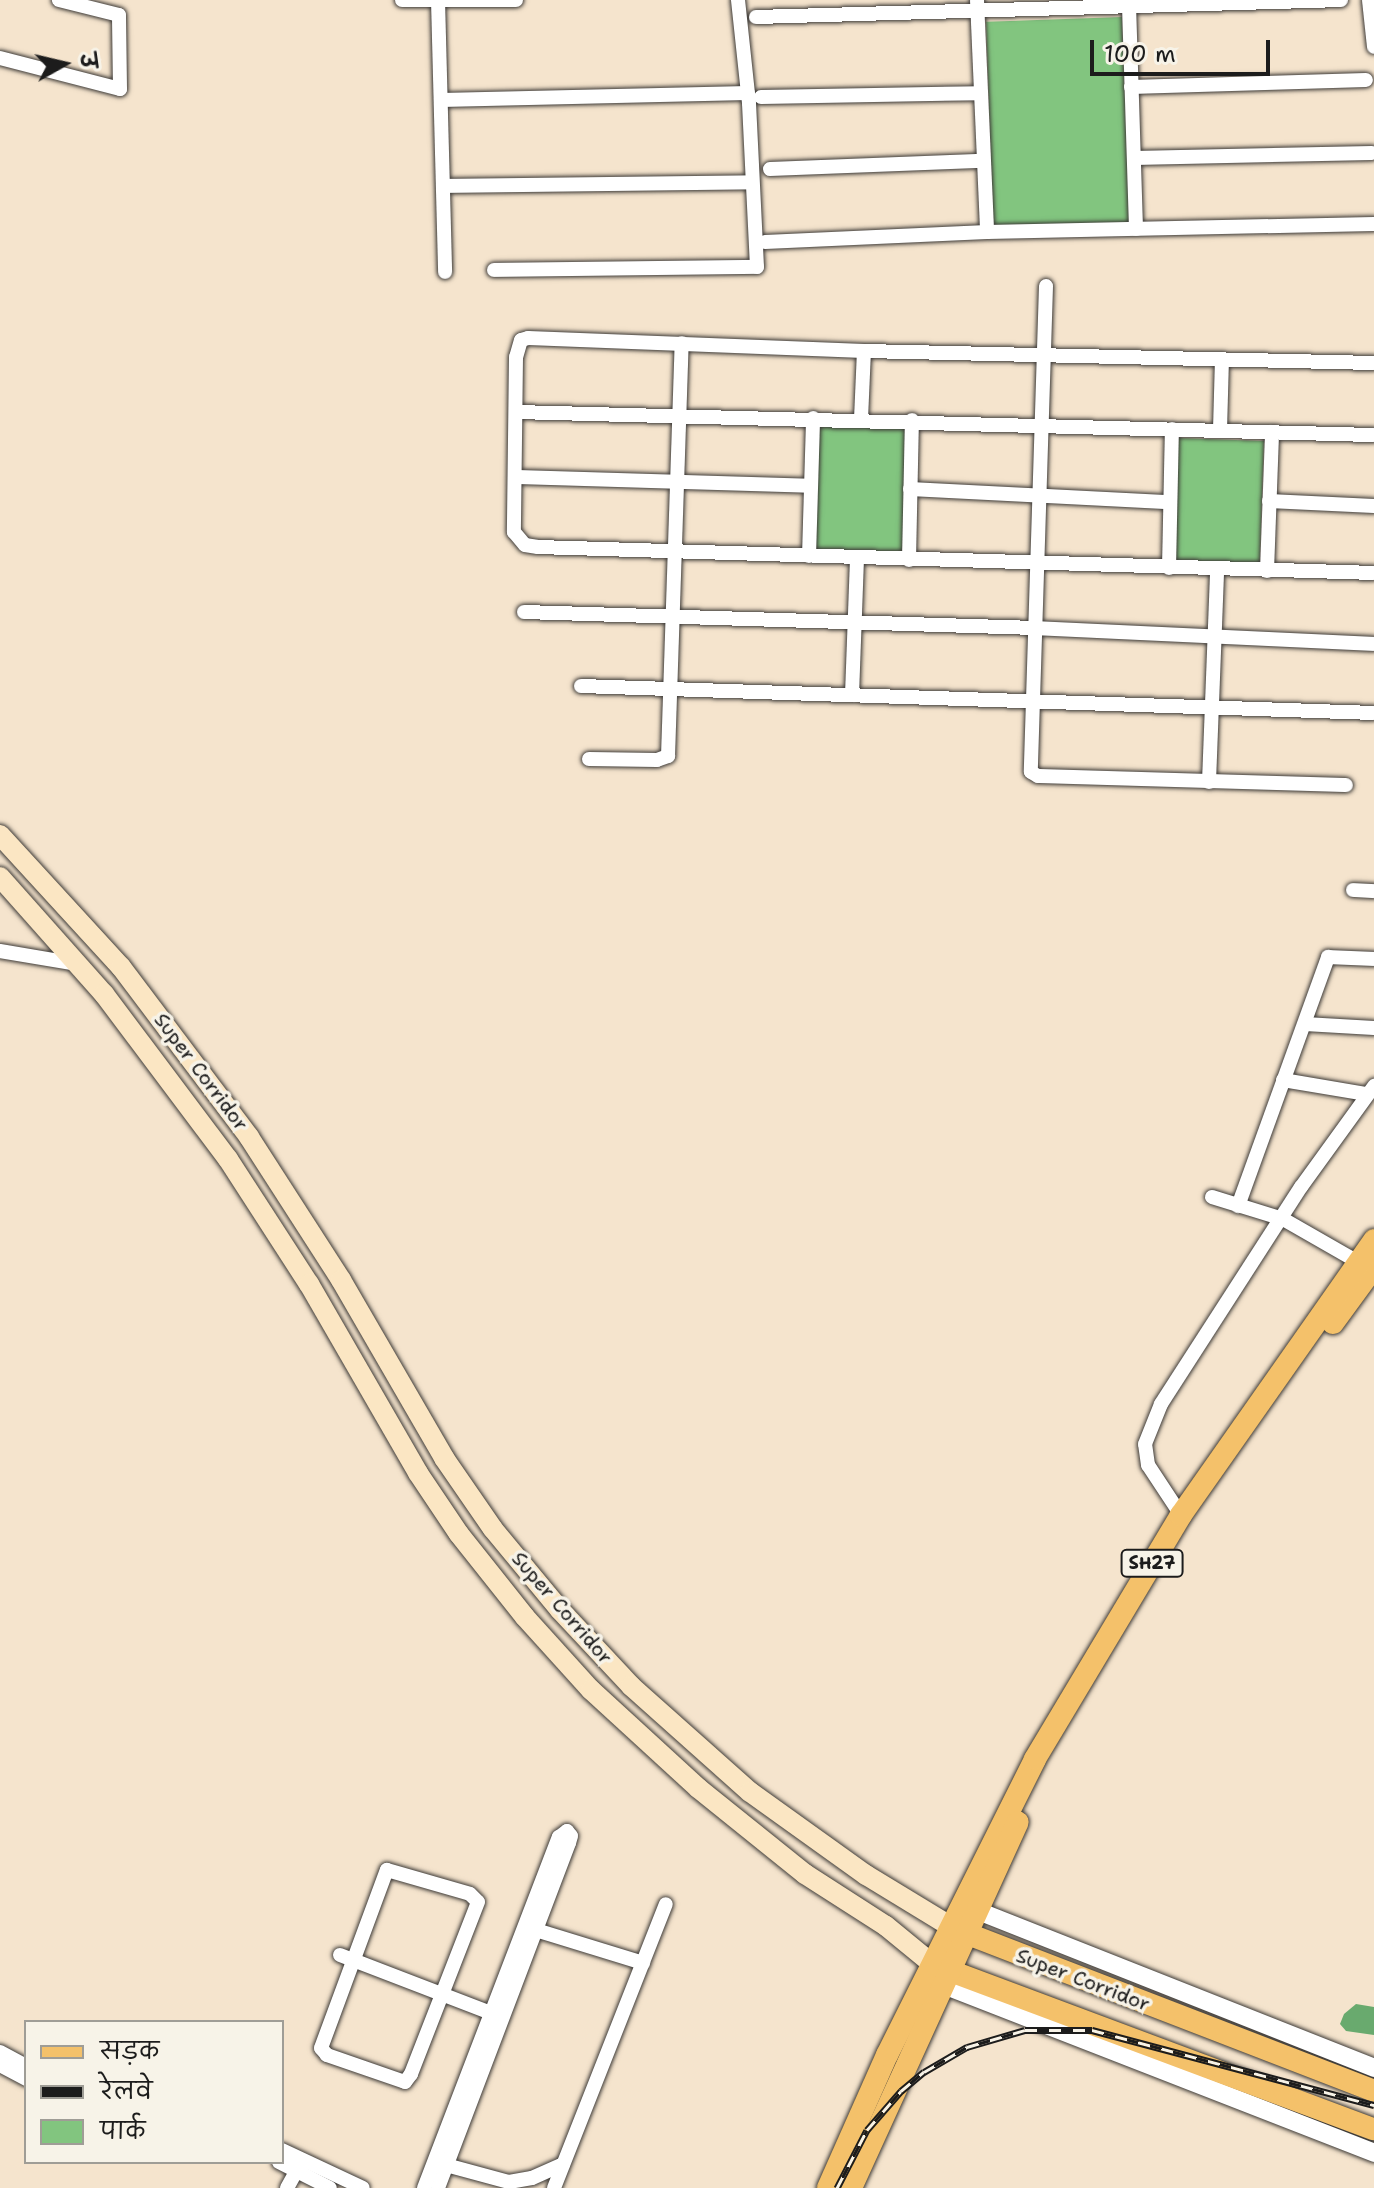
<!DOCTYPE html>
<meta charset="utf-8">
<style>
body{margin:0}
#map{position:relative;width:1374px;height:2188px;overflow:hidden;background:#f5e4cd;font-family:"Shantell Sans","Playpen Sans Deva",sans-serif}
div>[style]{position:absolute}
.green>*{inset:0;background:#82c57f;transform-origin:0 0}
.forest>*{inset:0;background:#69aa6e}
.roads{filter:drop-shadow(0 0 2px #3d3a37) drop-shadow(0 0 2px #3d3a37)}
.minor>*{height:14px;margin:-7px;padding:0 7px;transform-origin:7px;border-radius:7px;background:#fff}
.tertiary>*{height:18px;margin:-9px;padding:0 9px;transform-origin:9px;border-radius:9px;background:#fff}
.secondary>*{height:20px;margin:-10px;padding:0 10px;transform-origin:10px;border-radius:10px;background:#fbe6c3}
.primary>*{height:22px;margin:-11px;padding:0 11px;transform-origin:11px;border-radius:11px;background:#f4c16a}
.rail>*{height:7px;margin-top:-3.5px;transform-origin:0;background:repeating-linear-gradient(90deg,#f7f3e8 0 12px,#1c1c1c 0 24px);box-sizing:border-box;border-block:2px solid #1c1c1c}
span{translate:-50% -50%;white-space:nowrap;text-align:center;line-height:1.15;-webkit-text-stroke:7px #f7f3e8;paint-order:stroke}
.shield-label span{padding:2px 6px;background:#f7f3e8;border:2px solid;border-radius:6px;-webkit-text-stroke-width:0}
.shield-label{font-size:18px;color:#1c1c1c;font-weight:700}
.street-label{font-size:20px;color:#1c1c1c}
.legend{position:absolute;left:24px;top:2020px;width:260px;height:144px;box-sizing:border-box;background:#f7f3e8;border:2px solid #9f9d96;margin:0;padding:10px 14px;list-style:none;font-size:24px;color:#1c1c1c}
.legend li{display:flex;align-items:center;gap:16px;height:40px}
.legend b{width:40px;border:2px solid #9f9d96}
.north{position:absolute;left:24px;top:24px;width:80px;height:80px;-webkit-text-stroke:6px #f7f3e8;paint-order:stroke;rotate:82deg;font-size:22px;font-weight:700;line-height:32px;text-align:center;color:#1c1c1c}
.north::after{content:'';display:block;margin:auto;width:28px;height:36px;background:#1c1c1c;clip-path:polygon(50% 0,100% 100%,50% 72%,0 100%)}
.scale{position:absolute;left:1090px;top:40px;width:180px;height:36px;box-sizing:border-box;border:4px solid #1c1c1c;border-top:0;padding-left:10px;font-size:24px;line-height:28px;white-space:nowrap;color:#1c1c1c;-webkit-text-stroke:6px #f7f3e8;paint-order:stroke}
</style>
<div id="map">
<div class="green">
<div style="left:1122px;top:17px;width:207px;height:136px;rotate:88deg"></div>
<div style="left:818px;top:425px;width:87px;height:126px;rotate:1deg"></div>
<div style="left:1178px;top:438px;width:86px;height:124px;rotate:2deg"></div>
</div>
<div class="forest">
<div style="clip-path:polygon(1356px 2004px,1374px 2007px,1374px 2035px,1346px 2031px,1340px 2024px,1344px 2014px)"></div>
</div>
<div class="roads">
<div class="minor">
<div style="left:402px;top:0;width:114px"></div>
<div style="left:438px;top:0;width:272px;rotate:88.5deg"></div>
<div style="left:977px;top:0;width:232px;rotate:87.5deg"></div>
<div style="left:1369px;top:0;width:47px;rotate:83.9deg"></div>
<div style="left:1129px;top:5px;width:224px;rotate:88.2deg"></div>
<div style="left:756px;top:17px;width:585px;rotate:-1.66deg"></div>
<div style="left:0;top:58px;width:124px;rotate:14.5deg"></div>
<div style="left:120px;top:89px;width:74px;rotate:-90.8deg"></div>
<div style="left:119px;top:15px;width:62px;rotate:-166deg"></div>
<div style="left:1131px;top:87px;width:235px;rotate:-1.7deg"></div>
<div style="left:761px;top:97px;width:219px;rotate:-1deg"></div>
<div style="left:441px;top:100px;width:307px;rotate:-1.3deg"></div>
<div style="left:1134px;top:158px;width:238px;rotate:-1.2deg"></div>
<div style="left:770px;top:169px;width:213px;rotate:-2.2deg"></div>
<div style="left:445px;top:186px;width:307px;rotate:-0.7deg"></div>
<div style="left:765px;top:242px;width:222px;rotate:-2.6deg"></div>
<div style="left:987px;top:232px;width:387px;rotate:-1.2deg"></div>
<div style="left:494px;top:270px;width:263px;rotate:-0.7deg"></div>
<div style="left:757px;top:267px;width:164px;rotate:-92.8deg"></div>
<div style="left:749px;top:103px;width:104px;rotate:-96.1deg"></div>
<div style="left:1046px;top:286px;width:486px;rotate:91.8deg"></div>
<div style="left:1031px;top:772px;width:8px;rotate:30deg"></div>
<div style="left:1038px;top:776px;width:308px;rotate:1.7deg"></div>
<div style="left:1374px;top:363px;width:510px;rotate:-178.65deg"></div>
<div style="left:864px;top:351px;width:336px;rotate:-177.8deg"></div>
<div style="left:528px;top:338px;width:7px;rotate:164deg"></div>
<div style="left:521px;top:340px;width:18px;rotate:106deg"></div>
<div style="left:516px;top:357px;width:175px;rotate:90.7deg"></div>
<div style="left:514px;top:532px;width:17px;rotate:50deg"></div>
<div style="left:525px;top:545px;width:13px;rotate:9deg"></div>
<div style="left:538px;top:547px;width:836px;rotate:1.78deg"></div>
<div style="left:516px;top:412px;width:858px;rotate:1.54deg"></div>
<div style="left:861px;top:419px;width:68px;rotate:-87.5deg"></div>
<div style="left:1220px;top:430px;width:70px;rotate:-88.4deg"></div>
<div style="left:516px;top:477px;width:295px;rotate:1.7deg"></div>
<div style="left:910px;top:489px;width:260px;rotate:2.9deg"></div>
<div style="left:1269px;top:501px;width:105px;rotate:2.7deg"></div>
<div style="left:809px;top:556px;width:138px;rotate:-88.3deg"></div>
<div style="left:909px;top:560px;width:140px;rotate:-88.8deg"></div>
<div style="left:1169px;top:568px;width:139px;rotate:-88.8deg"></div>
<div style="left:1267px;top:571px;width:139px;rotate:-87.9deg"></div>
<div style="left:524px;top:612px;width:511px;rotate:1.79deg"></div>
<div style="left:1035px;top:628px;width:339px;rotate:2.7deg"></div>
<div style="left:581px;top:686px;width:793px;rotate:1.95deg"></div>
<div style="left:852px;top:695px;width:137px;rotate:-87.9deg"></div>
<div style="left:589px;top:759px;width:68px;rotate:0.8deg"></div>
<div style="left:657px;top:760px;width:12px;rotate:-20deg"></div>
<div style="left:668px;top:756px;width:413px;rotate:-88.1deg"></div>
<div style="left:1209px;top:782px;width:212px;rotate:-87.8deg"></div>
<div style="left:1353px;top:890px;width:21px;rotate:3deg"></div>
<div style="left:0;top:951px;width:79px;rotate:9.5deg"></div>
<div style="left:1305px;top:1024px;width:69px;rotate:3.3deg"></div>
<div style="left:1283px;top:1080px;width:85px;rotate:9.5deg"></div>
<div style="left:1212px;top:1197px;width:74px;rotate:17.2deg"></div>
<div style="left:1283px;top:1219px;width:86px;rotate:29.8deg"></div>
<div style="left:1238px;top:1206px;width:265px;rotate:-70.1deg"></div>
<div style="left:1328px;top:957px;width:46px;rotate:2.5deg"></div>
<div style="left:1181px;top:1515px;width:60px;rotate:-123.4deg"></div>
<div style="left:1148px;top:1465px;width:21px;rotate:-98deg"></div>
<div style="left:1145px;top:1444px;width:43px;rotate:-68.2deg"></div>
<div style="left:1161px;top:1404px;width:258px;rotate:-57.2deg"></div>
<div style="left:1301px;top:1187px;width:125px;rotate:-54.1deg"></div>
<div style="left:387px;top:1870px;width:86px;rotate:16.1deg"></div>
<div style="left:470px;top:1894px;width:11px;rotate:45deg"></div>
<div style="left:478px;top:1902px;width:185px;rotate:111.3deg"></div>
<div style="left:411px;top:2074px;width:10px;rotate:127deg"></div>
<div style="left:405px;top:2082px;width:83px;rotate:-160.9deg"></div>
<div style="left:327px;top:2055px;width:9px;rotate:-131deg"></div>
<div style="left:321px;top:2048px;width:190px;rotate:-69.7deg"></div>
<div style="left:536px;top:1930px;width:112px;rotate:17.1deg"></div>
<div style="left:340px;top:1955px;width:170px;rotate:21deg"></div>
<div style="left:0;top:2052px;width:30px;rotate:28deg"></div>
<div style="left:0;top:2065px;width:30px;rotate:28deg"></div>
<div style="left:282px;top:2150px;width:89px;rotate:25.1deg"></div>
<div style="left:279px;top:2162px;width:57px;rotate:27deg"></div>
<div style="left:446px;top:2165px;width:65px;rotate:15.1deg"></div>
<div style="left:509px;top:2182px;width:23px;rotate:-10deg"></div>
<div style="left:532px;top:2178px;width:34px;rotate:-24deg"></div>
<div style="left:287px;top:2188px;width:21px;rotate:-61deg"></div>
<div style="left:424px;top:2188px;width:376px;rotate:-69deg"></div>
<div style="left:559px;top:1837px;width:10px;rotate:-37deg"></div>
<div style="left:567px;top:1831px;width:6px;rotate:51deg"></div>
<div style="left:571px;top:1836px;width:7px;rotate:106deg"></div>
<div style="left:569px;top:1843px;width:369px;rotate:110.8deg"></div>
<div style="left:554px;top:2188px;width:305px;rotate:-68.5deg"></div>
</div>
<div class="tertiary">
<div style="left:968px;top:1907px;width:437px;rotate:21.6deg"></div>
<div style="left:931px;top:1980px;width:476px;rotate:21.3deg"></div>
</div>
<div class="secondary">
<div style="left:0;top:835px;width:179px;rotate:47.5deg"></div>
<div style="left:121px;top:967px;width:213px;rotate:53deg"></div>
<div style="left:249px;top:1137px;width:170px;rotate:57.2deg"></div>
<div style="left:341px;top:1280px;width:206px;rotate:59.9deg"></div>
<div style="left:444px;top:1458px;width:86px;rotate:55.4deg"></div>
<div style="left:493px;top:1529px;width:105px;rotate:50.4deg"></div>
<div style="left:560px;top:1610px;width:104px;rotate:46.9deg"></div>
<div style="left:631px;top:1686px;width:159px;rotate:41.7deg"></div>
<div style="left:750px;top:1792px;width:143px;rotate:35.6deg"></div>
<div style="left:866px;top:1875px;width:98px;rotate:31.3deg"></div>
<div style="left:0;top:877px;width:157px;rotate:48.4deg"></div>
<div style="left:104px;top:994px;width:206px;rotate:53.1deg"></div>
<div style="left:228px;top:1159px;width:149px;rotate:57.1deg"></div>
<div style="left:309px;top:1284px;width:218px;rotate:60deg"></div>
<div style="left:418px;top:1473px;width:73px;rotate:56.1deg"></div>
<div style="left:459px;top:1534px;width:106px;rotate:51.5deg"></div>
<div style="left:525px;top:1617px;width:98px;rotate:47.9deg"></div>
<div style="left:591px;top:1690px;width:145px;rotate:42.5deg"></div>
<div style="left:698px;top:1788px;width:137px;rotate:38.8deg"></div>
<div style="left:805px;top:1874px;width:96px;rotate:32.7deg"></div>
<div style="left:886px;top:1926px;width:58px;rotate:39.4deg"></div>
</div>
<div class="primary">
<div style="left:1333px;top:1323px;width:69px;rotate:-53.8deg"></div>
<div style="left:955px;top:1929px;width:449px;rotate:21.1deg"></div>
<div style="left:937px;top:1966px;width:466px;rotate:20.5deg"></div>
<div style="left:828px;top:2188px;width:145px;rotate:-66.1deg"></div>
<div style="left:887px;top:2055px;width:331px;rotate:-63.4deg"></div>
<div style="left:1035px;top:1759px;width:284px;rotate:-59.1deg"></div>
<div style="left:1181px;top:1515px;width:336px;rotate:-54.9deg"></div>
<div style="left:851px;top:2188px;width:402px;rotate:-65.5deg"></div>
</div>
</div>
<div class="rail">
<div style="left:837px;top:2188px;width:65px;rotate:-62.7deg"></div>
<div style="left:867px;top:2130px;width:52px;rotate:-48.9deg"></div>
<div style="left:901px;top:2091px;width:30px;rotate:-40deg"></div>
<div style="left:924px;top:2072px;width:50px;rotate:-30.2deg"></div>
<div style="left:967px;top:2047px;width:60px;rotate:-16.3deg"></div>
<div style="left:1025px;top:2030px;width:67px"></div>
<div style="left:1092px;top:2030px;width:292px;rotate:14.9deg"></div>
</div>
<div class="shield-label">
<span style="left:1152px;top:1563px">SH27</span>
</div>
<div class="street-label">
<span style="left:201px;top:1072px;rotate:53deg">Super Corridor</span>
<span style="left:562px;top:1608px;rotate:49deg">Super Corridor</span>
<span style="left:1083px;top:1980px;rotate:21deg">Super Corridor</span>
</div>
<ul class="legend">
<li><b style="height:10px;background:#f4c16a"></b>सड़क</li>
<li><b style="height:10px;background:#1c1c1c"></b>रेलवे</li>
<li><b style="height:22px;background:#82c57f"></b>पार्क</li>
</ul>
<div class="north">उ</div>
<div class="scale">100 m</div>
</div>
